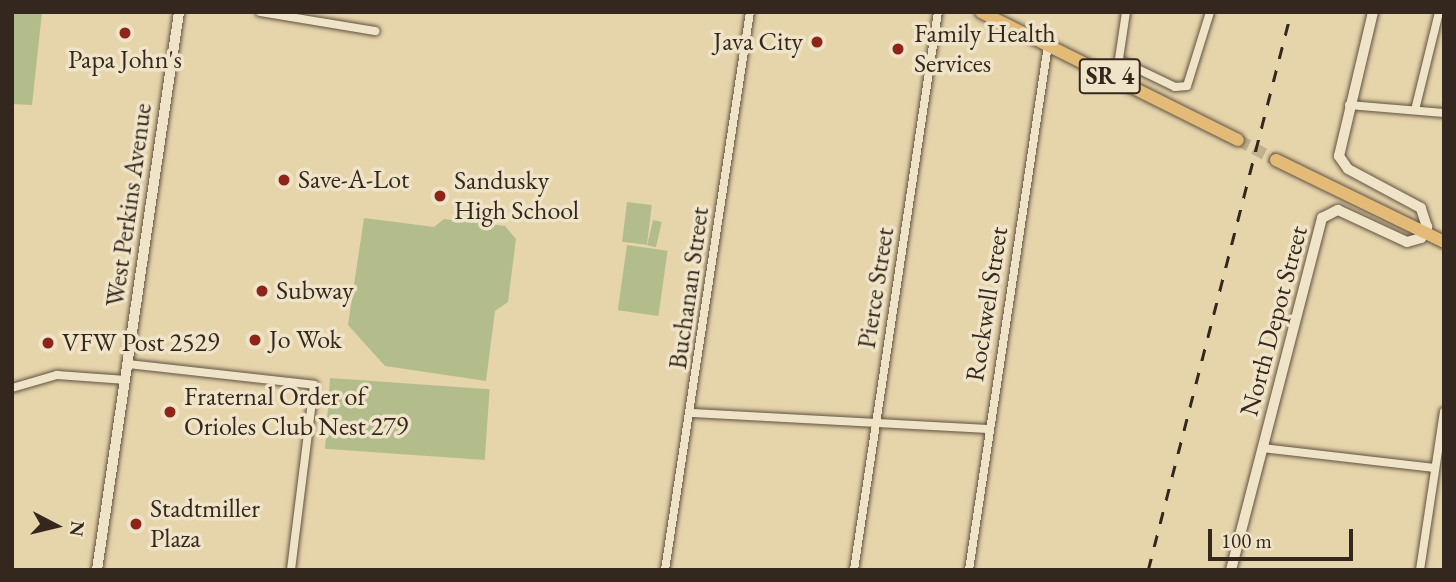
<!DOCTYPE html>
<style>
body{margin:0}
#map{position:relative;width:1456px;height:582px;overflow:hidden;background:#e6d4ab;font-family:"EB Garamond",serif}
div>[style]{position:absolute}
.green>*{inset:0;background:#b3bd8b;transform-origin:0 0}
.primary-tunnel>*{height:12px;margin-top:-6px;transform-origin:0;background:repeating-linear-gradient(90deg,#c2b18f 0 12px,transparent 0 18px)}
.roads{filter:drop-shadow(0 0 2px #605241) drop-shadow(0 0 2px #605241)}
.minor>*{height:8px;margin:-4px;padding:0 4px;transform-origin:4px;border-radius:4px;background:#efe3c8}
.tertiary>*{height:10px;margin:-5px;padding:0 5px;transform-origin:5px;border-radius:5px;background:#efe3c8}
.secondary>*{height:10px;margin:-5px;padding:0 5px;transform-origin:5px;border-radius:5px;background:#efe3c8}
.primary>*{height:12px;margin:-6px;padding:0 6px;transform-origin:6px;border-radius:6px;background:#e3ba76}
.rail>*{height:2.5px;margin-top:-1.25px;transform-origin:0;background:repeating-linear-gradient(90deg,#33271e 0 12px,transparent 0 24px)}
.dots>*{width:19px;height:19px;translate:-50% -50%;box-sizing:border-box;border:4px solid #efe3c8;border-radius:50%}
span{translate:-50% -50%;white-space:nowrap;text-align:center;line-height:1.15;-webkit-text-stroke:7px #efe3c8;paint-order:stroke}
.shield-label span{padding:2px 5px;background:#efe3c8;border:2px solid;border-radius:5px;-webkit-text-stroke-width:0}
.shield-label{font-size:24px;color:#33271e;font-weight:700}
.poi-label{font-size:26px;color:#33271e}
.left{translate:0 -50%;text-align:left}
.right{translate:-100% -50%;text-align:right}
.street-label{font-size:26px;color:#33271e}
.frame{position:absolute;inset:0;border:14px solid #33271e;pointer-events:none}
.north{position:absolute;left:21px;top:491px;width:70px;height:70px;-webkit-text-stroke:5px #efe3c8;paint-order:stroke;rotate:97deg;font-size:19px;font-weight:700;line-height:28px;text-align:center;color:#33271e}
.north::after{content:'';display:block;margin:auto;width:24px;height:32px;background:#33271e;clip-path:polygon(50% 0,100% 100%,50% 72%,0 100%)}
.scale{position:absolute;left:1208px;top:529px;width:145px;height:32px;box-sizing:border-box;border:4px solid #33271e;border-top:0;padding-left:9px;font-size:21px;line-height:24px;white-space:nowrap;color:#33271e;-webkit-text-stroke:5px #efe3c8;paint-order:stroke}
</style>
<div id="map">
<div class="green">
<div style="clip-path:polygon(12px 12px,42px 12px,32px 105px,12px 104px)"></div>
<div style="left:627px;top:202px;width:25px;height:40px;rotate:7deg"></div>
<div style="clip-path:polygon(364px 218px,434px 227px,444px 219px,505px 226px,516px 239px,508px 302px,495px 311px,486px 381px,385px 366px,348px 325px)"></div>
<div style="left:653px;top:220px;width:9px;height:26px;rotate:13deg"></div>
<div style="left:627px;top:245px;width:41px;height:66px;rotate:8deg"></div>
<div style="left:330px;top:378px;width:160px;height:71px;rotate:4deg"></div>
</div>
<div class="primary-tunnel">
<div style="left:1238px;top:140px;width:43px;rotate:27.8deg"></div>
</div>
<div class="roads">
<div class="minor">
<div style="left:260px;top:12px;width:117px;rotate:9.4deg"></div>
<div style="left:1119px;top:60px;width:62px;rotate:25.7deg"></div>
<div style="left:1175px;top:87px;width:12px;rotate:-5deg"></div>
<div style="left:1187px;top:86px;width:77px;rotate:-72.7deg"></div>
<div style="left:1116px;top:79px;width:68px;rotate:-81.5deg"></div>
<div style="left:1349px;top:105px;width:95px;rotate:4.8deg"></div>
<div style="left:1415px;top:110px;width:101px;rotate:-76.2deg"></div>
<div style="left:128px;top:364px;width:187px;rotate:6.4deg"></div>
<div style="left:314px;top:385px;width:186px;rotate:97.1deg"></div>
<div style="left:12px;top:388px;width:47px;rotate:-16.1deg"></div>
<div style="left:57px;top:375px;width:69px;rotate:4.1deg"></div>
<div style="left:692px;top:413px;width:297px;rotate:3.1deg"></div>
<div style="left:1262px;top:448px;width:174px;rotate:6.6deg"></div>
<div style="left:665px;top:570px;width:564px;rotate:-81.34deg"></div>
<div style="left:854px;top:570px;width:564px;rotate:-81.44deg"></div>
<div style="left:969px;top:570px;width:531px;rotate:-81.44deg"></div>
<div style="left:1420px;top:570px;width:160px;rotate:-81.4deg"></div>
</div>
<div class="tertiary">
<div style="left:1231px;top:570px;width:364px;rotate:-75.5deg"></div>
<div style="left:1322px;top:218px;width:18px;rotate:-27deg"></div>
<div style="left:1338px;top:210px;width:76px;rotate:24.9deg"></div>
<div style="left:1407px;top:242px;width:15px;rotate:-16deg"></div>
<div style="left:1421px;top:238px;width:13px;rotate:-61deg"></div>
<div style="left:1427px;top:227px;width:20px;rotate:-108deg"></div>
<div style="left:1421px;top:208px;width:83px;rotate:-151.9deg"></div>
<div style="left:1348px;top:169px;width:16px;rotate:-125deg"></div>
<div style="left:1339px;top:156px;width:148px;rotate:-76.7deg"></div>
</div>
<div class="secondary">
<div style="left:97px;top:570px;width:564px;rotate:-81.64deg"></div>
</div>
<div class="primary">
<div style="left:981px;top:12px;width:287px;rotate:26.5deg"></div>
<div style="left:1276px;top:160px;width:187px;rotate:26deg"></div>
</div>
</div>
<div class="rail">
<div style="left:1148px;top:570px;width:576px;rotate:-75.63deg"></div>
</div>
<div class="dots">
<div style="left:125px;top:33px;background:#8f2418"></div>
<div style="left:817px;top:42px;background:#8f2418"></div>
<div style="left:898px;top:49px;background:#8f2418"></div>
<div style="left:284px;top:180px;background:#8f2418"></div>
<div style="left:440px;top:196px;background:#8f2418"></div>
<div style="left:262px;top:291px;background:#8f2418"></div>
<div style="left:255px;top:340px;background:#8f2418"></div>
<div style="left:48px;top:343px;background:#8f2418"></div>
<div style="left:170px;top:412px;background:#8f2418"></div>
<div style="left:136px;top:524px;background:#8f2418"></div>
</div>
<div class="shield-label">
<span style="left:1110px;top:76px">SR 4</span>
</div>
<div class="poi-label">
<span class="left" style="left:914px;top:49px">Family Health<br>Services</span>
<span class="right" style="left:803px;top:42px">Java City</span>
<span style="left:125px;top:60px">Papa John's</span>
<span class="left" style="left:298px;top:180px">Save-A-Lot</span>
<span class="left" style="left:454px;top:196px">Sandusky<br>High School</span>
<span class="left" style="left:276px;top:291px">Subway</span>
<span class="left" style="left:269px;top:340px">Jo Wok</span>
<span class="left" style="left:62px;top:343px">VFW Post 2529</span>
<span class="left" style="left:184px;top:412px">Fraternal Order of<br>Orioles Club Nest 279</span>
<span class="left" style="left:150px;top:524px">Stadtmiller<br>Plaza</span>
</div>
<div class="street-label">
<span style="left:129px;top:205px;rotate:-82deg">West Perkins Avenue</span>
<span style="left:689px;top:288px;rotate:-82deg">Buchanan Street</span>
<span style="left:876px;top:288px;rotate:-81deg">Pierce Street</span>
<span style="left:987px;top:304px;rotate:-81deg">Rockwell Street</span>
<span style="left:1274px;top:321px;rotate:-75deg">North Depot Street</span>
</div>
<div class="frame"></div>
<div class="north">N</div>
<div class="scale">100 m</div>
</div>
